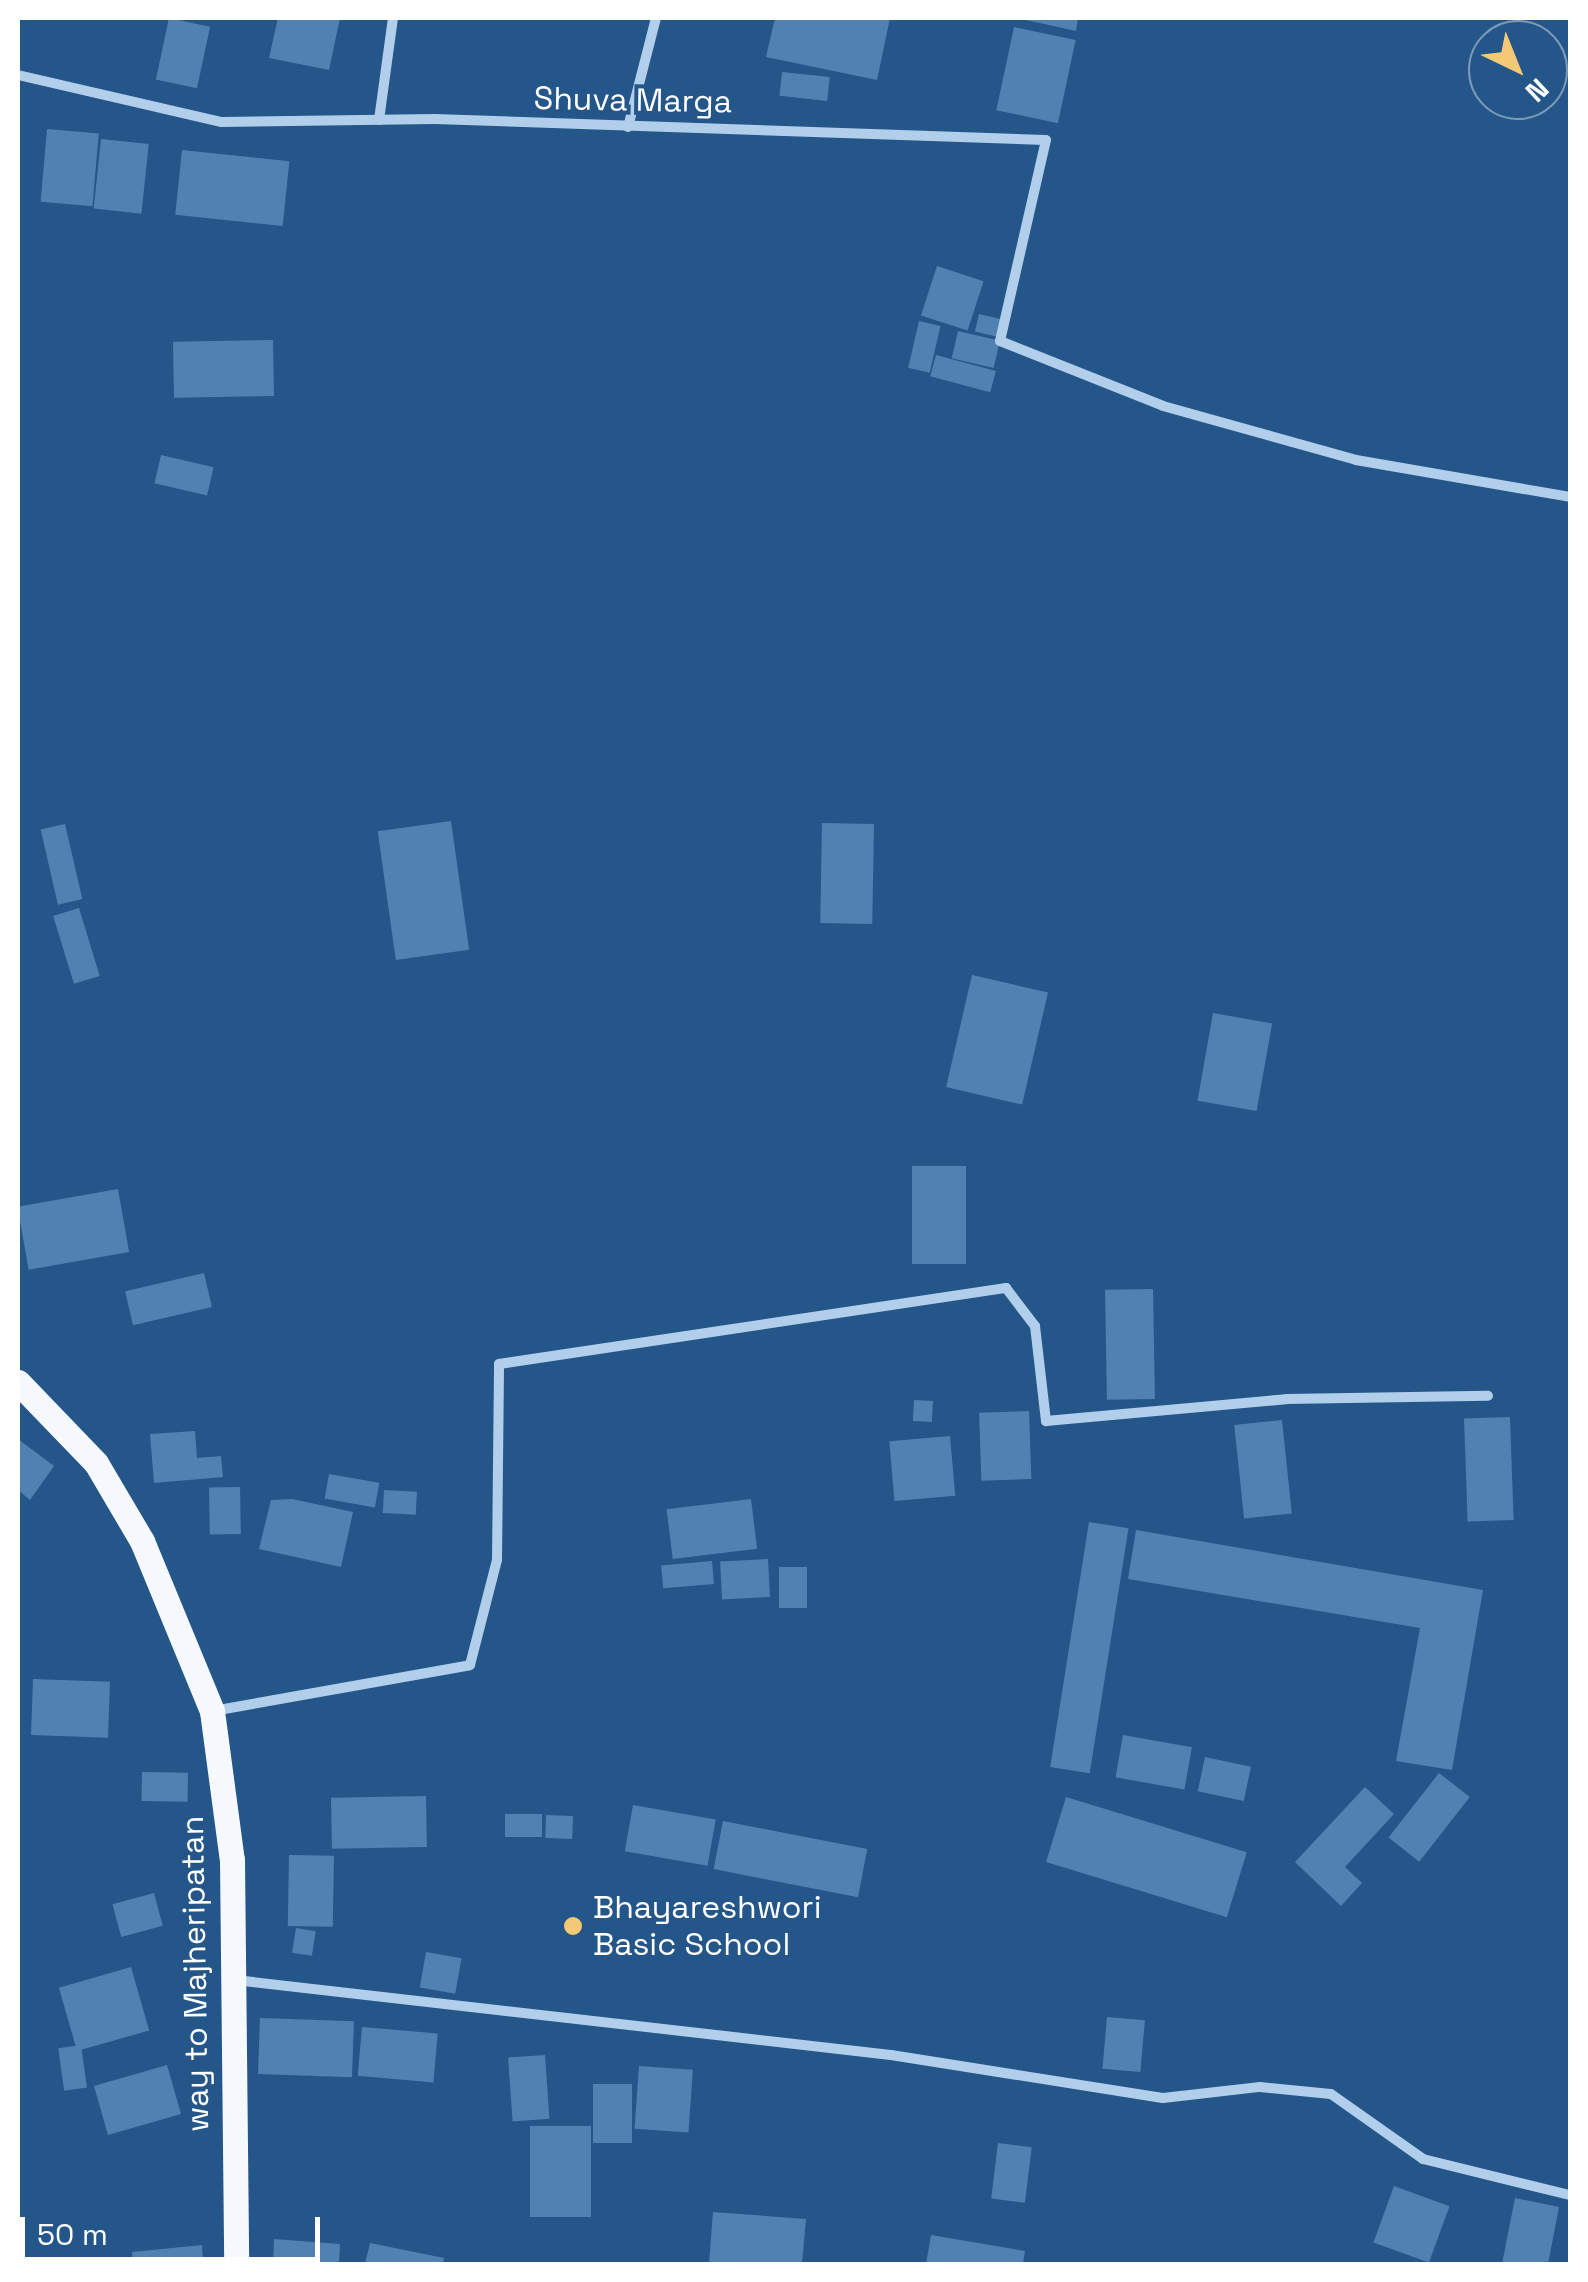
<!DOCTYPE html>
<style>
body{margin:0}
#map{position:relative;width:1588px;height:2282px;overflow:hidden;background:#24568a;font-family:"Space Grotesk",sans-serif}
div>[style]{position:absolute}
.building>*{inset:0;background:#5181b3;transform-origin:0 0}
.street>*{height:10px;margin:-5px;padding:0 5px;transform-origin:5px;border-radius:5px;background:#b1ceea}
.primary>*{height:25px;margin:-12.5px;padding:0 12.5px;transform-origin:12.5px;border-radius:12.5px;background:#f5f9fe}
.dots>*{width:28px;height:28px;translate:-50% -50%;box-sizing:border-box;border:5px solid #24568a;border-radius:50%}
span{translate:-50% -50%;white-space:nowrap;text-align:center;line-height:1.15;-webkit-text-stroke:8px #24568a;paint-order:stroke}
.street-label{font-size:32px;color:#fff}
.poi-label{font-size:32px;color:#fff}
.left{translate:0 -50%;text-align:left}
.frame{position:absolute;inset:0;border:20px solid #fff;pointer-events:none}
.north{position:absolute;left:1468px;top:20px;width:100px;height:100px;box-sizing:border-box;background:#24568a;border:2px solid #7c9ab9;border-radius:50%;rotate:137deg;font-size:28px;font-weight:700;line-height:40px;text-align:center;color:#fff}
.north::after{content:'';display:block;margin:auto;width:35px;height:45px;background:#f4c975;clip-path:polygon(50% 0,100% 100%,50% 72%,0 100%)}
.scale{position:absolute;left:20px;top:2217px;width:300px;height:45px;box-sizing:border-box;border:5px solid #fff;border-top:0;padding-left:12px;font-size:30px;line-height:35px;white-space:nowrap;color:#fff;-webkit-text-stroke:8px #24568a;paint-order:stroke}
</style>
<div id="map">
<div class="building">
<div style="left:169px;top:18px;width:42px;height:63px;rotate:12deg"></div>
<div style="clip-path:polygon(278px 18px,340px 18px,329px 70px,269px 58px)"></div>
<div style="clip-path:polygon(775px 18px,890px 18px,877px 80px,766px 57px)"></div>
<div style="clip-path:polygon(1017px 18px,1078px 18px,1076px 31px)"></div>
<div style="left:1014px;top:27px;width:63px;height:85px;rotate:12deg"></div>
<div style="left:782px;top:72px;width:48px;height:24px;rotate:6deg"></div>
<div style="left:47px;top:129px;width:52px;height:73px;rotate:5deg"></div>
<div style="left:101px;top:139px;width:48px;height:70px;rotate:6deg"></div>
<div style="left:182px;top:150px;width:108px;height:65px;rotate:6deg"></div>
<div style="left:937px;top:266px;width:49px;height:52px;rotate:18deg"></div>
<div style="left:979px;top:314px;width:23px;height:18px;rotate:13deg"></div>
<div style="left:919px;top:321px;width:22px;height:48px;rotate:13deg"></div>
<div style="left:958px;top:331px;width:43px;height:28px;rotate:13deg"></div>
<div style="left:273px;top:340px;width:56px;height:100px;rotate:89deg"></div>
<div style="left:936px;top:355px;width:62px;height:22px;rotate:15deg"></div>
<div style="left:161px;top:455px;width:54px;height:29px;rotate:13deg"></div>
<div style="left:451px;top:821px;width:130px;height:74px;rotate:82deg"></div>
<div style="left:822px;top:823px;width:52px;height:100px;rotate:1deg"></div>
<div style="left:65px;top:824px;width:77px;height:25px;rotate:77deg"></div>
<div style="left:79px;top:908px;width:71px;height:27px;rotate:73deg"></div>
<div style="left:972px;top:975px;width:78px;height:115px;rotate:13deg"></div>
<div style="left:1213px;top:1013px;width:60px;height:89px;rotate:10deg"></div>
<div style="left:912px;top:1166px;width:54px;height:98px"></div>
<div style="left:118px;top:1189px;width:64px;height:102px;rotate:80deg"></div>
<div style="left:204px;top:1273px;width:35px;height:81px;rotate:77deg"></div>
<div style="left:1153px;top:1289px;width:110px;height:48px;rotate:89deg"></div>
<div style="left:914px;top:1400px;width:19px;height:21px;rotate:3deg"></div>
<div style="left:1029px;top:1411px;width:68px;height:50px;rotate:88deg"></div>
<div style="left:1510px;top:1417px;width:103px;height:46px;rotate:88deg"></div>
<div style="left:1282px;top:1420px;width:94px;height:48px;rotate:84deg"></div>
<div style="clip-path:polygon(195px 1431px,197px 1458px,221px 1456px,223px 1477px,154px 1483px,150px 1434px)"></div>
<div style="left:950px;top:1436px;width:60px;height:61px;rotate:85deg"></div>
<div style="clip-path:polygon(18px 1439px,54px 1466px,30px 1500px,18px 1490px)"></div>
<div style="left:329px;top:1474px;width:51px;height:25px;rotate:10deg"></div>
<div style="left:240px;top:1487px;width:47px;height:31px;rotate:89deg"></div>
<div style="left:384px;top:1490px;width:33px;height:23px;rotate:3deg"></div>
<div style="clip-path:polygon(292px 1499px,353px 1512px,341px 1567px,259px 1549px,271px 1500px)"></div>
<div style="left:751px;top:1499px;width:50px;height:85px;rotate:83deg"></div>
<div style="left:1089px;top:1522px;width:40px;height:248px;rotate:9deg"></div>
<div style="clip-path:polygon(1136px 1530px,1483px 1590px,1452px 1770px,1396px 1761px,1420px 1628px,1128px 1579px)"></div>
<div style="left:768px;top:1559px;width:38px;height:48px;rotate:87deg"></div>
<div style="left:712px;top:1561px;width:23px;height:51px;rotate:85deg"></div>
<div style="left:779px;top:1567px;width:28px;height:41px"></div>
<div style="left:33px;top:1679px;width:77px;height:56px;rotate:2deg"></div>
<div style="left:1123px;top:1735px;width:70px;height:43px;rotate:10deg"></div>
<div style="left:1205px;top:1757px;width:47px;height:35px;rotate:12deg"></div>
<div style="left:142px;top:1772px;width:46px;height:29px;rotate:1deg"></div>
<div style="left:1439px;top:1773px;width:39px;height:82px;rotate:38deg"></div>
<div style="clip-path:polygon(1365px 1787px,1394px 1814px,1345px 1867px,1362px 1883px,1341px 1906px,1295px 1862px)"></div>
<div style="left:426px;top:1796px;width:51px;height:95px;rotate:89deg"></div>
<div style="left:1066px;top:1797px;width:189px;height:68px;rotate:17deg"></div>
<div style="left:633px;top:1805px;width:84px;height:47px;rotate:10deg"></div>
<div style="left:542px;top:1814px;width:23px;height:37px;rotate:90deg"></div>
<div style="left:546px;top:1815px;width:27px;height:23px;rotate:2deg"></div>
<div style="left:723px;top:1821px;width:147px;height:49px;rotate:11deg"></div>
<div style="left:289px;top:1855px;width:45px;height:71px;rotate:1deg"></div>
<div style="left:154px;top:1893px;width:34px;height:43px;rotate:75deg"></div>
<div style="left:296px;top:1928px;width:20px;height:25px;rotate:9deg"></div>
<div style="left:426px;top:1952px;width:36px;height:36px;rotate:10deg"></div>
<div style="left:131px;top:1967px;width:66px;height:75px;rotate:74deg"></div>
<div style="left:1107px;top:2017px;width:38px;height:52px;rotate:5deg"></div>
<div style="left:260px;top:2018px;width:94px;height:56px;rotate:2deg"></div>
<div style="left:362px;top:2027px;width:76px;height:49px;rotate:5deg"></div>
<div style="left:81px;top:2045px;width:43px;height:23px;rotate:82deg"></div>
<div style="left:545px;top:2055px;width:64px;height:37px;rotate:86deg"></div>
<div style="left:167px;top:2065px;width:51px;height:76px;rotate:74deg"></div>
<div style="left:639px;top:2066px;width:54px;height:63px;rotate:4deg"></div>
<div style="left:593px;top:2084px;width:39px;height:59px"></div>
<div style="left:530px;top:2126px;width:61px;height:91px"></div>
<div style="left:998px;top:2143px;width:34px;height:56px;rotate:7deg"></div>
<div style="left:1394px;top:2186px;width:59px;height:60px;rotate:20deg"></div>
<div style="clip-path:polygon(1515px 2198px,1559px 2207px,1548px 2264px,1502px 2264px)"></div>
<div style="clip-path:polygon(713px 2212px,806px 2219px,802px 2264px,709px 2264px)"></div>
<div style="clip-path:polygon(931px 2235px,1025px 2251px,1023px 2264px,926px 2264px)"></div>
<div style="clip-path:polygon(274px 2239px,340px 2244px,339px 2264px,273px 2264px)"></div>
<div style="clip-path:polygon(370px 2243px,444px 2258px,443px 2264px,365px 2264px)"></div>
<div style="clip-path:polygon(202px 2245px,203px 2264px,133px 2264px,132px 2252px)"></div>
</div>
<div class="street">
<div style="left:18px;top:75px;width:208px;rotate:13deg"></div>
<div style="left:221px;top:122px;width:214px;rotate:-0.8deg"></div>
<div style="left:435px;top:119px;width:611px;rotate:1.97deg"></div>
<div style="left:1046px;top:140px;width:206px;rotate:102.9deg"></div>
<div style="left:1000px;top:341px;width:175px;rotate:21.7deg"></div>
<div style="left:1163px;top:406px;width:200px;rotate:15.6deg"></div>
<div style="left:1356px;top:460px;width:217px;rotate:9.8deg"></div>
<div style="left:379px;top:120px;width:103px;rotate:-82.2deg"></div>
<div style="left:628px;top:127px;width:113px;rotate:-75.6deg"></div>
<div style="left:213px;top:1711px;width:261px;rotate:-10.1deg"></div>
<div style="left:470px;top:1665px;width:108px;rotate:-75.6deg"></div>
<div style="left:497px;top:1560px;width:196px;rotate:-89.4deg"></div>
<div style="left:499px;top:1364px;width:513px;rotate:-8.53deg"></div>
<div style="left:1006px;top:1288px;width:48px;rotate:52.7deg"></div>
<div style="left:1035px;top:1326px;width:96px;rotate:83.4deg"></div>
<div style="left:1046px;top:1421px;width:241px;rotate:-5.2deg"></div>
<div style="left:1286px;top:1399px;width:202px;rotate:-0.9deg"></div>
<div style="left:235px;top:1980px;width:660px;rotate:6.52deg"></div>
<div style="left:891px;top:2055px;width:275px;rotate:9deg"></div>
<div style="left:1163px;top:2098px;width:98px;rotate:-6.5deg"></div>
<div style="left:1260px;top:2087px;width:71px;rotate:5.6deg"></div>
<div style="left:1331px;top:2094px;width:113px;rotate:35.2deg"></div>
<div style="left:1423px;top:2159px;width:151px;rotate:13.8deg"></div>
</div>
<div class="primary">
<div style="left:18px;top:1382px;width:112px;rotate:46.1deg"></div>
<div style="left:96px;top:1463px;width:91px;rotate:59.5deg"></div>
<div style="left:142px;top:1541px;width:184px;rotate:67.6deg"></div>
<div style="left:212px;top:1711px;width:150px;rotate:82.4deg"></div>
<div style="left:232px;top:1860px;width:404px;rotate:89.4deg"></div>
</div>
<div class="dots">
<div style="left:573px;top:1926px;background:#f4c975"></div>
</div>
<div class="street-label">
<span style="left:633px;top:100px;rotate:1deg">Shuva Marga</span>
<span style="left:195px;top:1974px;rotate:-91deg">way to Majheripatan</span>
</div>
<div class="poi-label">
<span class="left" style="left:593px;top:1926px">Bhayareshwori<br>Basic School</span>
</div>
<div class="frame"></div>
<div class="north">N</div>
<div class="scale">50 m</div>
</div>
